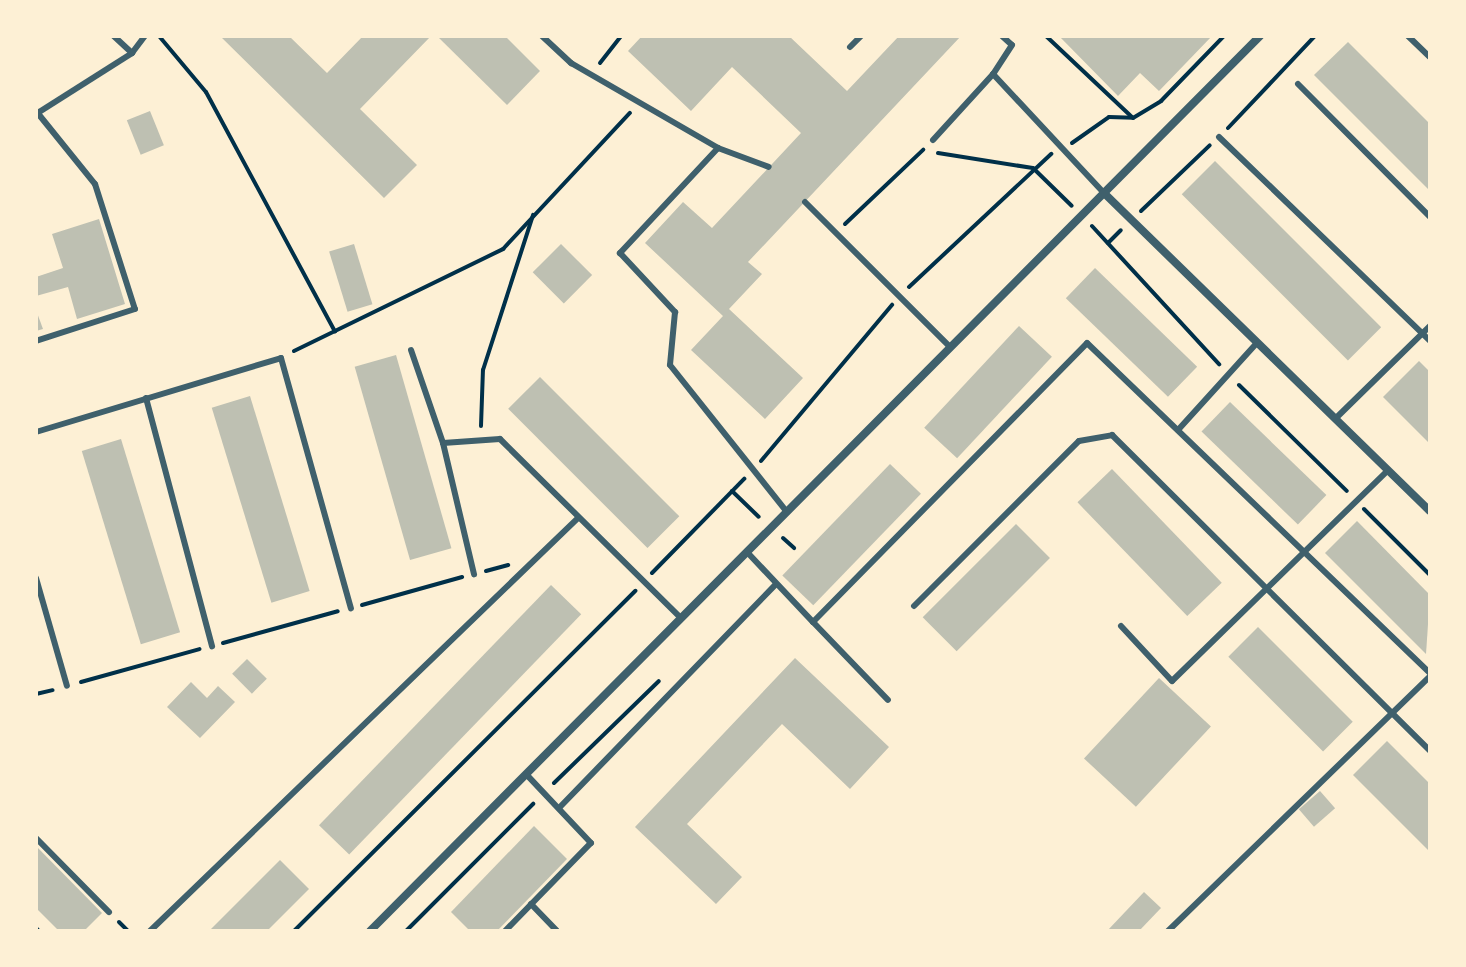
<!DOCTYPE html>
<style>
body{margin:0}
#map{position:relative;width:1466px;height:967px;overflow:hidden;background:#fdf0d5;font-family:"Libre Baskerville",serif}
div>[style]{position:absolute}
.building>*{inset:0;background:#bec0b2;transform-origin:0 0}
.path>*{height:4px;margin:-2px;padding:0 2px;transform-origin:2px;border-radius:2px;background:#003049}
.service>*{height:6px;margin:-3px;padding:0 3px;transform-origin:3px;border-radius:3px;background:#3f606c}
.minor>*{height:8px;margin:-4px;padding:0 4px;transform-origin:4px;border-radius:4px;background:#3f606c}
span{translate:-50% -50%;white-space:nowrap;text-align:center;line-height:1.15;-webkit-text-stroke:8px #fdf0d5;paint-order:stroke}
.frame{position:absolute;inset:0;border:38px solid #fdf0d5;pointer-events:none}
</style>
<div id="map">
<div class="building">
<div style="clip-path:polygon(220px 36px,289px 36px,327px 73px,363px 36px,431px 36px,360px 109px,417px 165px,384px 198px)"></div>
<div style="clip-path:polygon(437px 36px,505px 36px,540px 71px,507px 105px)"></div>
<div style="clip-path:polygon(642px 36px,789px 36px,847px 91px,899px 36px,961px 36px,748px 262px,762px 274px,729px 309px,803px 378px,765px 419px,691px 350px,723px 316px,645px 243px,683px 202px,712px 228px,801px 133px,732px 67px,691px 111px,628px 51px)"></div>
<div style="clip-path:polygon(1059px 36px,1212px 36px,1159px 91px,1140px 73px,1118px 96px)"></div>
<div style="clip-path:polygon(1348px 42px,1430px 124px,1430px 191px,1314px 75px)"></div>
<div style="left:150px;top:111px;width:37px;height:25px;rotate:68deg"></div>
<div style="left:1215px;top:161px;width:235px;height:47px;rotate:45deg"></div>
<div style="clip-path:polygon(99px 219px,125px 304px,77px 319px,68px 287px,36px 296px,36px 277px,63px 268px,52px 234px)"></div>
<div style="left:354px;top:244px;width:63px;height:26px;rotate:73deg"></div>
<div style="left:561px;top:244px;width:44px;height:40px;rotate:45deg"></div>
<div style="left:1095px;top:268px;width:142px;height:42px;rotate:44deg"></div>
<div style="clip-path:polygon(36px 310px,43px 329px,36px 331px)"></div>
<div style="left:1019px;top:326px;width:45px;height:139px;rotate:43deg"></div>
<div style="left:396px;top:355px;width:201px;height:43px;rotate:74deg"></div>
<div style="clip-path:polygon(1419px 361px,1430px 372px,1430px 444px,1383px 397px)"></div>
<div style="left:540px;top:377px;width:197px;height:45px;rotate:45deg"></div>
<div style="left:250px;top:396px;width:204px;height:40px;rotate:73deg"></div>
<div style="left:1230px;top:402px;width:134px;height:41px;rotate:44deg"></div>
<div style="left:121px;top:439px;width:202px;height:41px;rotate:73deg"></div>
<div style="left:890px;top:464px;width:43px;height:155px;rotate:44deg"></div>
<div style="left:1112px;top:469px;width:158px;height:48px;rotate:46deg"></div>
<div style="clip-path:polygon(1357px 521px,1430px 595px,1426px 654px,1325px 553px)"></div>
<div style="left:1016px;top:524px;width:48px;height:132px;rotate:45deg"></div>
<div style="left:551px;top:585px;width:42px;height:334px;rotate:44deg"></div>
<div style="left:1258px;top:627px;width:134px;height:42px;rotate:45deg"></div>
<div style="clip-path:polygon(795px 658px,889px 747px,850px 789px,782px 724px,687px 824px,742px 877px,716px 904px,635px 827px)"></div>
<div style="left:247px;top:659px;width:28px;height:21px;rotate:45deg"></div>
<div style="left:1159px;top:678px;width:71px;height:110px;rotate:43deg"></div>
<div style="clip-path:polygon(191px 682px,207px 698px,218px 686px,235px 702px,200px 738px,167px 707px)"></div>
<div style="clip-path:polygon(1387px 741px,1430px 784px,1430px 852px,1353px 775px)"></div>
<div style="left:1320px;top:791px;width:23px;height:28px;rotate:49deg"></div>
<div style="clip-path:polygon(534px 826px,567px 859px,497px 931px,470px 931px,451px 912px)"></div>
<div style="clip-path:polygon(36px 846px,102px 913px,84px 931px,59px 931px,36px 908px)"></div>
<div style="clip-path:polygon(280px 860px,309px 889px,267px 931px,209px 931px)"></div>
<div style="clip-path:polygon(1144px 892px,1161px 908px,1139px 931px,1107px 931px)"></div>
</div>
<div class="path">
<div style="left:159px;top:36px;width:73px;rotate:50deg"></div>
<div style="left:206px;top:92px;width:272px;rotate:61.7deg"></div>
<div style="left:1046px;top:36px;width:118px;rotate:43.3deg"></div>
<div style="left:600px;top:63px;width:34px;rotate:-52deg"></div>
<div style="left:1228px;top:128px;width:127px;rotate:-46.6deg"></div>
<div style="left:1072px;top:143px;width:45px;rotate:-35.1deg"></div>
<div style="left:1109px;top:117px;width:24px;rotate:2deg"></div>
<div style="left:1133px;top:118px;width:33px;rotate:-31deg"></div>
<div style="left:1161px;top:101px;width:91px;rotate:-45.9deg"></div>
<div style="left:938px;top:153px;width:96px;rotate:9deg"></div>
<div style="left:1033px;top:168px;width:54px;rotate:44.3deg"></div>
<div style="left:1141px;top:211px;width:95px;rotate:-43.7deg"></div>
<div style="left:845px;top:224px;width:108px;rotate:-43.5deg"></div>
<div style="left:1092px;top:226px;width:188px;rotate:47.4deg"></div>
<div style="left:1108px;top:243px;width:18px;rotate:-45deg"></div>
<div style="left:909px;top:287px;width:195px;rotate:-43.1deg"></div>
<div style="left:294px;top:351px;width:233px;rotate:-26deg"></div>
<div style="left:503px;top:249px;width:186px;rotate:-47deg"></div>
<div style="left:1239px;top:385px;width:151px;rotate:44.5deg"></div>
<div style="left:481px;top:426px;width:56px;rotate:-88deg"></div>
<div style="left:483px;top:370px;width:163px;rotate:-72.1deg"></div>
<div style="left:761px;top:461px;width:204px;rotate:-50deg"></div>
<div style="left:732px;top:491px;width:37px;rotate:44deg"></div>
<div style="left:1364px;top:509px;width:93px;rotate:45deg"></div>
<div style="left:783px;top:538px;width:15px;rotate:42deg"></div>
<div style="left:486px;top:571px;width:23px;rotate:-15deg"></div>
<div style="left:652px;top:573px;width:132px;rotate:-45.6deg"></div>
<div style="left:362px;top:605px;width:104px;rotate:-15.6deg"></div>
<div style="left:223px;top:643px;width:119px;rotate:-15.5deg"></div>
<div style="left:81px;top:682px;width:123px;rotate:-15.5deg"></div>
<div style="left:36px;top:694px;width:17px;rotate:-13deg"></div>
<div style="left:554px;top:783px;width:146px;rotate:-44.2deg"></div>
<div style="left:119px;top:922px;width:13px;rotate:45deg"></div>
<div style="left:36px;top:928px;width:4px;rotate:45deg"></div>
<div style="left:294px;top:931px;width:482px;rotate:-44.9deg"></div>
<div style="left:406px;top:931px;width:180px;rotate:-45deg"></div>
</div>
<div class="service">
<div style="left:542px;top:36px;width:40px;rotate:43deg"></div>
<div style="left:571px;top:63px;width:170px;rotate:30deg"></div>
<div style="left:718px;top:148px;width:144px;rotate:133deg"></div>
<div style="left:620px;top:253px;width:81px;rotate:47deg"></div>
<div style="left:675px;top:312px;width:53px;rotate:95.4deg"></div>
<div style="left:670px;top:365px;width:188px;rotate:51.5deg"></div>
<div style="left:1002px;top:36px;width:13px;rotate:42deg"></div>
<div style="left:1012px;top:45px;width:35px;rotate:123deg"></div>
<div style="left:993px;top:74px;width:163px;rotate:47deg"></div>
<div style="left:1408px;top:36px;width:30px;rotate:44deg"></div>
<div style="left:850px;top:47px;width:16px;rotate:-45deg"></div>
<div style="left:132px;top:53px;width:21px;rotate:-53deg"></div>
<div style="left:1298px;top:84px;width:187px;rotate:45.2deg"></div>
<div style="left:36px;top:111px;width:94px;rotate:51.1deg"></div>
<div style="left:95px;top:184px;width:131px;rotate:72.3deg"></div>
<div style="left:135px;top:309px;width:104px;rotate:162.1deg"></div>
<div style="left:36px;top:114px;width:114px;rotate:-32.4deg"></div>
<div style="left:132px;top:53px;width:25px;rotate:-137deg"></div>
<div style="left:1219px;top:137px;width:293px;rotate:44deg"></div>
<div style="left:933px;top:140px;width:89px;rotate:-47.7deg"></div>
<div style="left:718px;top:148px;width:54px;rotate:20.4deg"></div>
<div style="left:805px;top:202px;width:205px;rotate:45deg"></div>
<div style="left:411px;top:350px;width:98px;rotate:71deg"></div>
<div style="left:443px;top:443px;width:135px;rotate:76.7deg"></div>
<div style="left:146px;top:398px;width:257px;rotate:75.1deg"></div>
<div style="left:1335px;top:419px;width:133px;rotate:-44.4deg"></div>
<div style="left:1178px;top:430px;width:118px;rotate:-47.8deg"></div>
<div style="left:36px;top:432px;width:256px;rotate:-16.8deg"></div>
<div style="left:281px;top:358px;width:260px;rotate:74.4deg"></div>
<div style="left:443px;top:443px;width:57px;rotate:-4deg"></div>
<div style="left:500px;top:439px;width:255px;rotate:44.7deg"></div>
<div style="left:747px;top:552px;width:96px;rotate:46.7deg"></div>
<div style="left:813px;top:622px;width:391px;rotate:-45.5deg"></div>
<div style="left:1087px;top:343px;width:476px;rotate:43.9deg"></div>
<div style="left:36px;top:578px;width:112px;rotate:74deg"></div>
<div style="left:914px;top:606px;width:233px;rotate:-45deg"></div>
<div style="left:1079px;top:441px;width:34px;rotate:-10deg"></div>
<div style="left:1112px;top:435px;width:448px;rotate:44.8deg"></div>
<div style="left:813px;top:622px;width:108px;rotate:46.1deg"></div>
<div style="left:1121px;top:626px;width:75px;rotate:47.2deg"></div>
<div style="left:1172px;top:681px;width:302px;rotate:-44.3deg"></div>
<div style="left:559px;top:808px;width:310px;rotate:-45.9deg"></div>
<div style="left:36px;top:838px;width:104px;rotate:45.4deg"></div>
<div style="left:531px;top:904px;width:37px;rotate:46deg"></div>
<div style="left:150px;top:931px;width:595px;rotate:-43.98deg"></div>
<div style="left:505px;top:931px;width:123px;rotate:-45.7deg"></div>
<div style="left:591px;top:843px;width:95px;rotate:-133.3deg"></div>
<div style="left:1168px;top:931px;width:366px;rotate:-44.2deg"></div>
</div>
<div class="minor">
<div style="left:1104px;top:193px;width:455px;rotate:44.3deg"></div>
<div style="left:370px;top:931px;width:1262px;rotate:-45.16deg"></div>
</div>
<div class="frame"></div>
</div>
